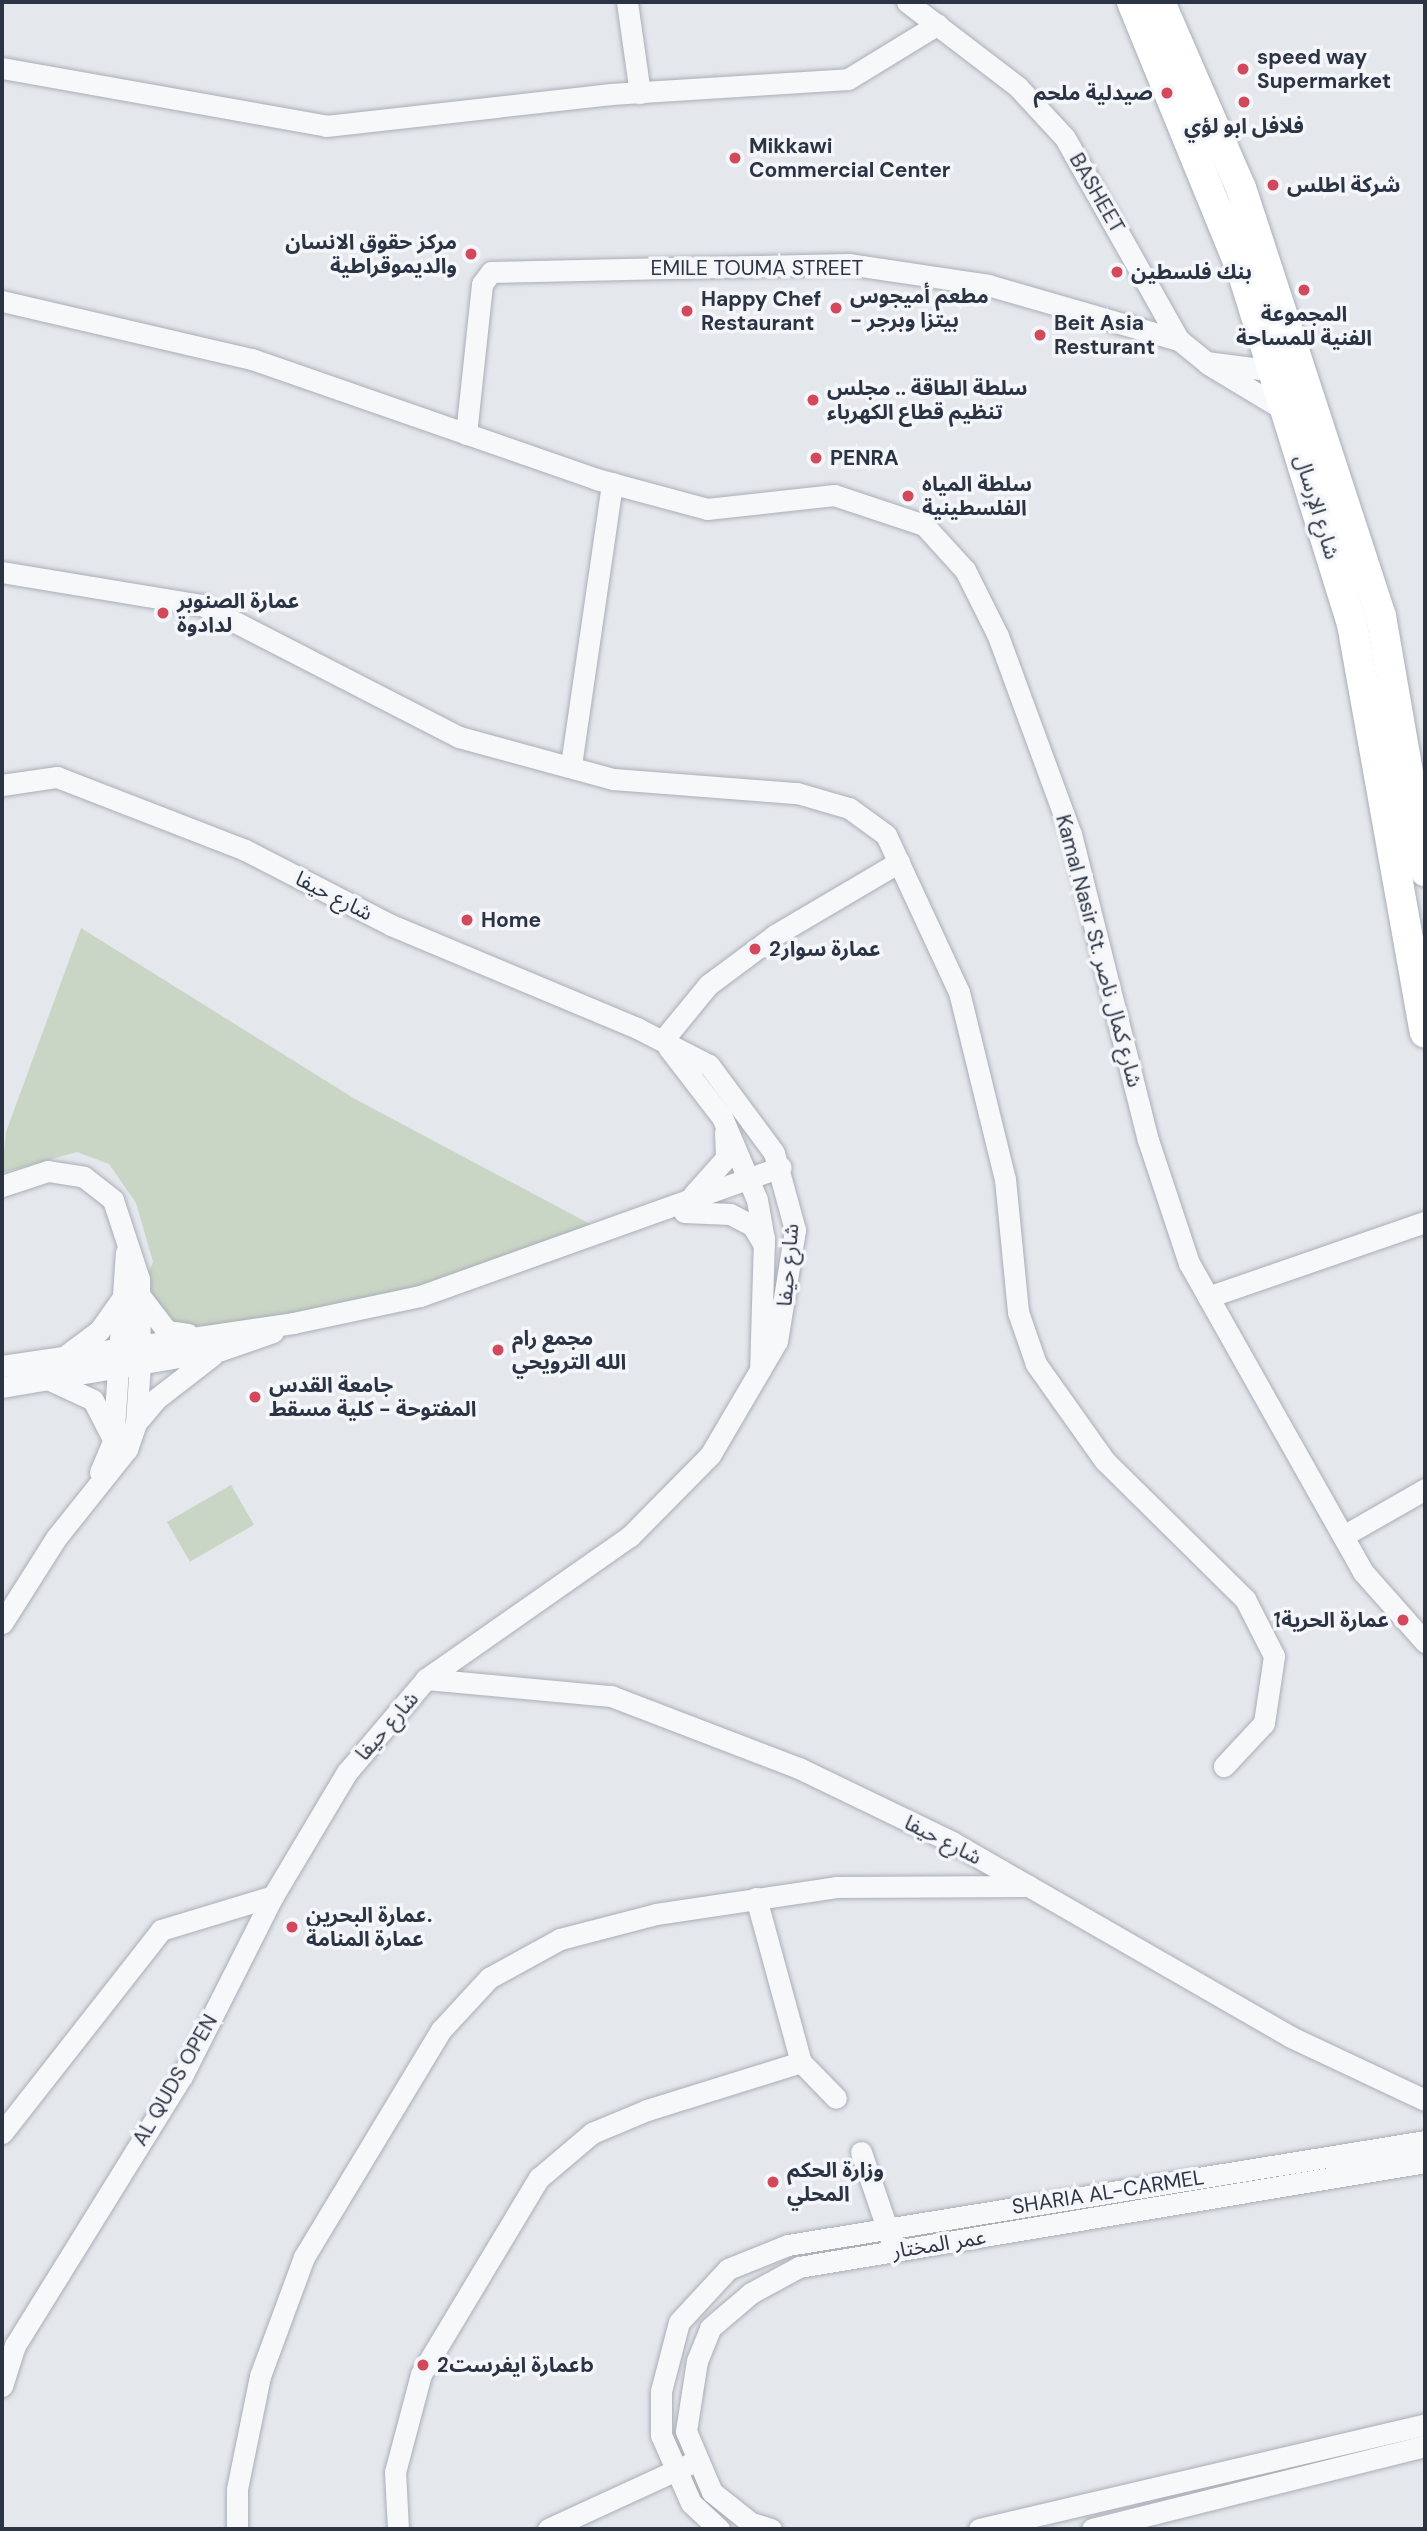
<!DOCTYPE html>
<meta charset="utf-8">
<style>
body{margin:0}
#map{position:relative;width:1427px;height:2531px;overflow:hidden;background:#e4e7ec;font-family:"DM Sans","Noto Sans Arabic",sans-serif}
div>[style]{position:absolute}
.green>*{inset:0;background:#c9d6c5;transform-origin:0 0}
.roads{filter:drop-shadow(0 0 2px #a9aeb7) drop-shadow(0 0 2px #a9aeb7)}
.street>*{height:21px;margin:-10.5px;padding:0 10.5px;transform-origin:10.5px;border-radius:10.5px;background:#f7f8fa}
.secondary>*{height:30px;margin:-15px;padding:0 15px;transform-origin:15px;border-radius:15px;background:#fff}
.dots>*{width:19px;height:19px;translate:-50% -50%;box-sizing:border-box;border:4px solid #f4f6f9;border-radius:50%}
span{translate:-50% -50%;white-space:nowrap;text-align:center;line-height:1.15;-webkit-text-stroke:7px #f4f6f9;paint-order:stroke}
.poi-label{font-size:21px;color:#2b3445;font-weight:700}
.left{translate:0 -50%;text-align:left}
.right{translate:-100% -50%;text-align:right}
.street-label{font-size:21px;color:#2b3445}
.frame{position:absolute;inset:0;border:4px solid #2b3445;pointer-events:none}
</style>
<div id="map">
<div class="green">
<div style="clip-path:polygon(81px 928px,355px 1099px,607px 1233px,462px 1283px,193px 1335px,144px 1307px,139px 1294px,153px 1262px,136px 1203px,109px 1164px,77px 1152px,2px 1173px,6px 1132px)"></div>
<div style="left:231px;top:1485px;width:46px;height:74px;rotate:60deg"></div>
</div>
<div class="roads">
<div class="street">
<div style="left:627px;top:2px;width:92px;rotate:81.9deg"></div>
<div style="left:907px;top:2px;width:140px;rotate:37.4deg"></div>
<div style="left:1018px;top:87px;width:69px;rotate:47.3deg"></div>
<div style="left:1065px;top:138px;width:232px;rotate:60.6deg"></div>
<div style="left:1179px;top:340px;width:35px;rotate:39deg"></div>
<div style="left:1206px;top:362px;width:70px;rotate:7.4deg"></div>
<div style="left:2px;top:68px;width:329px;rotate:10.1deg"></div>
<div style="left:326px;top:126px;width:287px;rotate:-6.4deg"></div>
<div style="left:611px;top:94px;width:237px;rotate:-3.6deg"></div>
<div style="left:848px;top:79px;width:105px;rotate:-31.4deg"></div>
<div style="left:2px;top:301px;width:257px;rotate:13.1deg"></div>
<div style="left:252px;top:359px;width:364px;rotate:19.2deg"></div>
<div style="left:596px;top:479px;width:115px;rotate:15.1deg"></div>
<div style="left:707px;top:509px;width:128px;rotate:-6.3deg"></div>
<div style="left:834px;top:495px;width:95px;rotate:18.4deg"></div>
<div style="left:924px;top:525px;width:61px;rotate:47.7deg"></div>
<div style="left:965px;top:570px;width:74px;rotate:63.4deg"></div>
<div style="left:998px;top:636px;width:211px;rotate:69.8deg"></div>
<div style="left:1071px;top:834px;width:316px;rotate:75.9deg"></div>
<div style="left:1148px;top:1140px;width:130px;rotate:71.6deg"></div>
<div style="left:1189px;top:1263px;width:355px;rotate:60.6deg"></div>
<div style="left:1363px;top:1572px;width:94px;rotate:48.5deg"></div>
<div style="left:1208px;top:364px;width:93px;rotate:31deg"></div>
<div style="left:466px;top:434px;width:151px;rotate:-83.9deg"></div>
<div style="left:482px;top:284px;width:15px;rotate:-53deg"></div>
<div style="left:491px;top:272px;width:357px;rotate:-1.3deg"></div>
<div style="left:848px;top:264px;width:142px;rotate:8.5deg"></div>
<div style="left:988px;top:285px;width:199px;rotate:16.1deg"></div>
<div style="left:2px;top:572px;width:203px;rotate:9.4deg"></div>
<div style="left:202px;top:605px;width:289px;rotate:27.2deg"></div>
<div style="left:459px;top:737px;width:160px;rotate:15.3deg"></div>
<div style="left:613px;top:779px;width:185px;rotate:4.4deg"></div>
<div style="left:797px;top:793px;width:54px;rotate:16.1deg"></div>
<div style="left:849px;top:808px;width:46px;rotate:36.1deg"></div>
<div style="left:886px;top:835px;width:173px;rotate:65.1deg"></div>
<div style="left:959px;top:992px;width:193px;rotate:76.2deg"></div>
<div style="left:1005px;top:1179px;width:134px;rotate:84.4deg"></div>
<div style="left:1018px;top:1312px;width:55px;rotate:70.9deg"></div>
<div style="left:1036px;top:1364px;width:119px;rotate:54.6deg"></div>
<div style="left:1105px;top:1461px;width:197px;rotate:44.6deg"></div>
<div style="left:1245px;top:1599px;width:64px;rotate:63deg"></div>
<div style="left:1274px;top:1656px;width:68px;rotate:98.5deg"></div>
<div style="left:1264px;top:1723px;width:59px;rotate:132.9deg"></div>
<div style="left:571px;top:765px;width:285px;rotate:-81.7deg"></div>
<div style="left:2px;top:785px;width:56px;rotate:-8.3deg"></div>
<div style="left:57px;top:777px;width:202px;rotate:21.2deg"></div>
<div style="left:245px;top:850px;width:164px;rotate:27.2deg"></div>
<div style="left:391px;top:925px;width:267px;rotate:22.7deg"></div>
<div style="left:637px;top:1028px;width:81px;rotate:27.2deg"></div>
<div style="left:709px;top:1065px;width:109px;rotate:53.5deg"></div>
<div style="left:774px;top:1153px;width:80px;rotate:74.7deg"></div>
<div style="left:795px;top:1230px;width:112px;rotate:99.2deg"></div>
<div style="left:777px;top:1341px;width:132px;rotate:120.4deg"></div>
<div style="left:710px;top:1455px;width:114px;rotate:134.6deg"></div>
<div style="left:630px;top:1536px;width:249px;rotate:145deg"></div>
<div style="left:426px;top:1679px;width:122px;rotate:130.3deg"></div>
<div style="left:347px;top:1772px;width:144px;rotate:120.8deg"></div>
<div style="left:273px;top:1896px;width:202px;rotate:116.8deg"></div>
<div style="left:182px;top:2076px;width:317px;rotate:121.8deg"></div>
<div style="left:15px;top:2345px;width:43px;rotate:107.6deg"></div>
<div style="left:663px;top:1040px;width:71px;rotate:-50.7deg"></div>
<div style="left:708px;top:985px;width:84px;rotate:-36.7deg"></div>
<div style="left:775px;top:935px;width:144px;rotate:-30.5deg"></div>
<div style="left:668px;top:1047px;width:88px;rotate:52.4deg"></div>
<div style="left:722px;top:1117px;width:90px;rotate:67.1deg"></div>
<div style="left:757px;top:1200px;width:39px;rotate:80deg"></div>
<div style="left:764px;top:1238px;width:132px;rotate:91.7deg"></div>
<div style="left:2px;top:1186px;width:48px;rotate:-18.1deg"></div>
<div style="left:48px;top:1171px;width:36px;rotate:9deg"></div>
<div style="left:84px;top:1177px;width:37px;rotate:38deg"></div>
<div style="left:113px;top:1200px;width:83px;rotate:71.8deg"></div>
<div style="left:139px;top:1279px;width:84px;rotate:89.3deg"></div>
<div style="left:140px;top:1363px;width:60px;rotate:93.8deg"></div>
<div style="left:136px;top:1423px;width:28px;rotate:109deg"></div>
<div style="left:127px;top:1449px;width:114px;rotate:128.6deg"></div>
<div style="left:56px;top:1538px;width:101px;rotate:122.4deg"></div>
<div style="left:693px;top:1195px;width:50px;rotate:-48.3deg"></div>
<div style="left:726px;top:1158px;width:26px;rotate:-92deg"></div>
<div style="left:684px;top:1212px;width:46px;rotate:2.5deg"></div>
<div style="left:730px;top:1214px;width:25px;rotate:27deg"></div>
<div style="left:752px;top:1225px;width:23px;rotate:59deg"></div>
<div style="left:140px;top:1296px;width:44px;rotate:52.4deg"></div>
<div style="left:167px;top:1331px;width:21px;rotate:8deg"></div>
<div style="left:1208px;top:1297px;width:230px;rotate:-19.1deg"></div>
<div style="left:68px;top:1354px;width:39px;rotate:-37deg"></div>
<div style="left:99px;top:1331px;width:42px;rotate:-54.8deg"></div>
<div style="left:2px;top:1366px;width:294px;rotate:-8.4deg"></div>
<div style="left:293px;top:1323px;width:130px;rotate:-12deg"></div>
<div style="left:420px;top:1296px;width:383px;rotate:-19.7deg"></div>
<div style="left:50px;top:1380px;width:47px;rotate:24.9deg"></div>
<div style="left:93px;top:1400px;width:42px;rotate:62.8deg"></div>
<div style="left:2px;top:1387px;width:222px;rotate:-9.6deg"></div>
<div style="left:221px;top:1350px;width:55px;rotate:-19.1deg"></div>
<div style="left:136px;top:1423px;width:31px;rotate:-50deg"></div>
<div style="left:156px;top:1399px;width:72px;rotate:-37.7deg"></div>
<div style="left:100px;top:1472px;width:33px;rotate:-67deg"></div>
<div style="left:113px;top:1442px;width:190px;rotate:-86.1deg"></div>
<div style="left:1343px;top:1536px;width:95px;rotate:-29.8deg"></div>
<div style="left:426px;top:1679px;width:186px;rotate:5.3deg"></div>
<div style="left:611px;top:1696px;width:201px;rotate:21deg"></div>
<div style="left:799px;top:1768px;width:170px;rotate:25.8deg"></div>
<div style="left:952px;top:1842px;width:391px;rotate:29.9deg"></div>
<div style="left:1291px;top:2037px;width:148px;rotate:25.2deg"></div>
<div style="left:756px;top:1898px;width:170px;rotate:74.7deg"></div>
<div style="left:801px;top:2062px;width:50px;rotate:45.8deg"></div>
<div style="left:2px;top:2133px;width:258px;rotate:-51.9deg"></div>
<div style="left:161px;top:1930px;width:117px;rotate:-16.9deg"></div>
<div style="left:861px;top:2152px;width:93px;rotate:71.2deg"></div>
<div style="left:237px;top:2529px;width:40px;rotate:-90deg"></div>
<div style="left:237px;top:2489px;width:115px;rotate:-78.5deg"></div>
<div style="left:260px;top:2376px;width:127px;rotate:-69.7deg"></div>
<div style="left:304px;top:2257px;width:265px;rotate:-58.9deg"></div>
<div style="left:441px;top:2030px;width:71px;rotate:-47.3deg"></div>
<div style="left:489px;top:1978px;width:81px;rotate:-28.8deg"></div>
<div style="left:560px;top:1939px;width:99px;rotate:-14.6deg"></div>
<div style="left:656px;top:1914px;width:182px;rotate:-8.5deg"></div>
<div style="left:836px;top:1887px;width:193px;rotate:-0.3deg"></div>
<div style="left:398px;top:2529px;width:57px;rotate:-93deg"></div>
<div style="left:395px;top:2472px;width:101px;rotate:-75.1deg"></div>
<div style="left:421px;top:2374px;width:229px;rotate:-59deg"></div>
<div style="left:539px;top:2178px;width:70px;rotate:-40.3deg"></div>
<div style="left:592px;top:2133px;width:60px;rotate:-22.7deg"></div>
<div style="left:647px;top:2110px;width:161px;rotate:-17.3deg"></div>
<div style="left:548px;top:2529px;width:155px;rotate:-24.7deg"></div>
<div style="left:719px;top:2529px;width:38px;rotate:-137deg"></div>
<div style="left:691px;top:2503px;width:74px;rotate:-113.8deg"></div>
<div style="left:661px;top:2435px;width:44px;rotate:-90deg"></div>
<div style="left:661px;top:2391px;width:71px;rotate:-75.4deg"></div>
<div style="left:679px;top:2322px;width:72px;rotate:-47.2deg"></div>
<div style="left:728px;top:2269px;width:65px;rotate:-21.8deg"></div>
<div style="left:788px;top:2245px;width:645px;rotate:-9.27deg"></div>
<div style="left:771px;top:2529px;width:21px;rotate:-163deg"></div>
<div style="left:751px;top:2523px;width:50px;rotate:-141.5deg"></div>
<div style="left:712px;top:2492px;width:66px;rotate:-113.1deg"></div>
<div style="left:686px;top:2431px;width:71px;rotate:-81.1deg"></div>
<div style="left:697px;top:2361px;width:35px;rotate:-68deg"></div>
<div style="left:710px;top:2328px;width:54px;rotate:-40.5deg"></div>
<div style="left:751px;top:2293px;width:55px;rotate:-28.4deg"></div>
<div style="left:799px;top:2267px;width:635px;rotate:-9.52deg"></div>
<div style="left:979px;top:2529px;width:458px;rotate:-13.2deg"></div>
<div style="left:1092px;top:2529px;width:343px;rotate:-14deg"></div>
</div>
<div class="secondary">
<div style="left:1132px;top:2px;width:291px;rotate:67.8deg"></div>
<div style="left:1242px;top:271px;width:370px;rotate:72.7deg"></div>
<div style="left:1352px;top:624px;width:415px;rotate:79.9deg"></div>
<div style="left:1160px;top:2px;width:203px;rotate:66.5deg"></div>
<div style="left:1241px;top:188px;width:450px;rotate:71.9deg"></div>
<div style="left:1381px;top:616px;width:259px;rotate:80.2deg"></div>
</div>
</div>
<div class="dots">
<div style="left:1243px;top:69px;background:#d1495b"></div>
<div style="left:1167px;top:93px;background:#d1495b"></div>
<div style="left:1244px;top:102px;background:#d1495b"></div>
<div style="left:735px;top:158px;background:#d1495b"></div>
<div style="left:1273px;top:185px;background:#d1495b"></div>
<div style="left:471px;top:254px;background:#d1495b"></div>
<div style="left:1117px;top:272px;background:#d1495b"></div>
<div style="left:1304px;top:290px;background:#d1495b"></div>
<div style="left:836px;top:308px;background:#d1495b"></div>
<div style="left:687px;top:311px;background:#d1495b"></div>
<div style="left:1040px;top:335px;background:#d1495b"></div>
<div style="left:813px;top:400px;background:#d1495b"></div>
<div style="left:816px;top:458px;background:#d1495b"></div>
<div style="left:908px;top:496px;background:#d1495b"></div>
<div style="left:163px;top:613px;background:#d1495b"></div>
<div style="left:467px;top:920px;background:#d1495b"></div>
<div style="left:755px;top:949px;background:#d1495b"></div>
<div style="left:498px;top:1350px;background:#d1495b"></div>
<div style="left:255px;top:1397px;background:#d1495b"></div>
<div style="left:1403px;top:1620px;background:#d1495b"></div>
<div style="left:292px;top:1927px;background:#d1495b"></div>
<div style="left:773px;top:2182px;background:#d1495b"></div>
<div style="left:423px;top:2365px;background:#d1495b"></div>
</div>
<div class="poi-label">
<span class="left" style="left:1257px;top:69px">speed way<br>Supermarket</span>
<span class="right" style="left:1153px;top:93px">صيدلية ملحم</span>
<span style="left:1244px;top:126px">فلافل ابو لؤي</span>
<span class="left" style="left:749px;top:158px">Mikkawi<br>Commercial Center</span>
<span class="left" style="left:1287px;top:185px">شركة اطلس</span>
<span class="right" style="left:457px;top:254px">مركز حقوق الانسان<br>والديموقراطية</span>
<span class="left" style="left:1131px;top:272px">بنك فلسطين</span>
<span class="left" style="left:850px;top:308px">مطعم أميجوس<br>- بيتزا وبرجر</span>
<span class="left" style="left:701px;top:311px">Happy Chef<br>Restaurant</span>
<span style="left:1304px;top:326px">المجموعة<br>الفنية للمساحة</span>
<span class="left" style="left:1054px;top:335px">Beit Asia<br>Resturant</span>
<span class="left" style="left:827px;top:400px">سلطة الطاقة .. مجلس<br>تنظيم قطاع الكهرباء</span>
<span class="left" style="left:830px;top:458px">PENRA</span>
<span class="left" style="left:922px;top:496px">سلطة المياه<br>الفلسطينية</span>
<span class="left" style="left:177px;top:613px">عمارة الصنوبر<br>لدادوة</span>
<span class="left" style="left:481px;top:920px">Home</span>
<span class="left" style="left:769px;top:949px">عمارة سوار2</span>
<span class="left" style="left:512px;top:1350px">مجمع رام<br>الله الترويحي</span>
<span class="left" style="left:269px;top:1397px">جامعة القدس<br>المفتوحة - كلية مسقط</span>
<span class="right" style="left:1389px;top:1620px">عمارة الحرية1</span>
<span class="left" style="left:306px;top:1927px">عمارة البحرين.<br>عمارة المنامة</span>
<span class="left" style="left:787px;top:2182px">وزارة الحكم<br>المحلي</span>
<span class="left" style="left:437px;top:2365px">عمارة ايفرست2b</span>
</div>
<div class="street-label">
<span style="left:1097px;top:193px;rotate:60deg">BASHEET</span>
<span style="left:757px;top:268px">EMILE TOUMA STREET</span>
<span style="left:1317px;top:507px;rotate:73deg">شارع الإرسال</span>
<span style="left:334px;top:896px;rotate:27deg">شارع حيفا</span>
<span style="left:1099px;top:951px;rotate:75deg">Kamal Nasir St. شارع كمال ناصر</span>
<span style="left:788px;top:1265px;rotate:-85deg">شارع حيفا</span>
<span style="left:387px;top:1726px;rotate:-49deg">شارع حيفا</span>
<span style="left:943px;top:1840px;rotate:27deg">شارع حيفا</span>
<span style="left:175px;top:2080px;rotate:-60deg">AL QUDS OPEN</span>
<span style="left:1108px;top:2192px;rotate:-9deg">SHARIA AL-CARMEL</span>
<span style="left:939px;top:2244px;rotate:-9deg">عمر المختار</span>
</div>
<div class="frame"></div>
</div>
